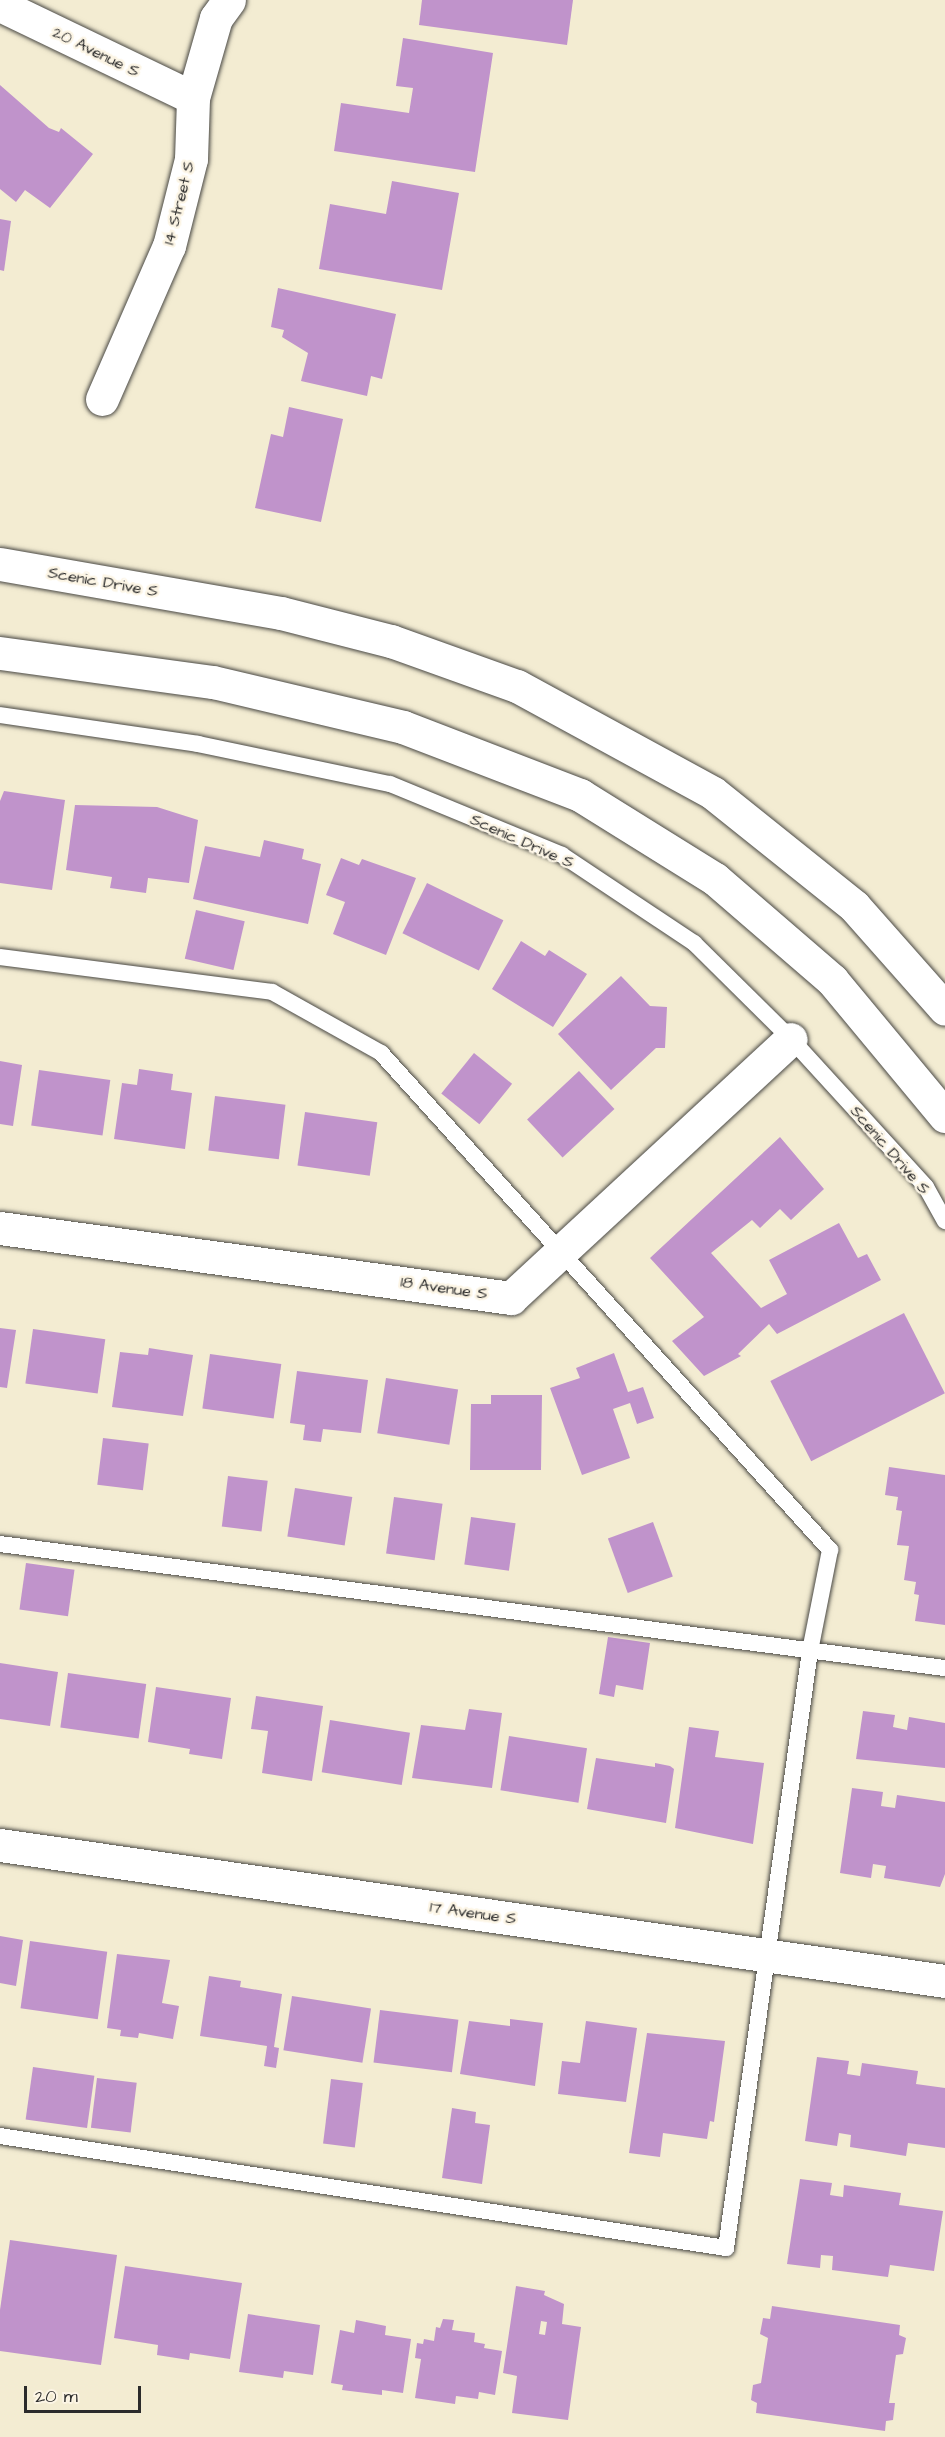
<!DOCTYPE html>
<style>
body{margin:0}
#map{position:relative;width:945px;height:2437px;overflow:hidden;background:#f3ecd2;font-family:"Architects Daughter",sans-serif}
div>[style]{position:absolute}
.building>*{inset:0;background:#c093cb;transform-origin:0 0}
.roads{filter:drop-shadow(0 0 2px #494844) drop-shadow(0 0 2px #494844)}
.lane>*{height:16px;margin:-8px;padding:0 8px;transform-origin:8px;border-radius:8px;background:#fff}
.street>*{height:33px;margin:-16.5px;padding:0 16.5px;transform-origin:16.5px;border-radius:16.5px;background:#fff}
.primary>*{height:33px;margin:-16.5px;padding:0 16.5px;transform-origin:16.5px;border-radius:16.5px;background:#fff}
span{translate:-50% -50%;white-space:nowrap;text-align:center;line-height:1.15;-webkit-text-stroke:5px #fcf5e5;paint-order:stroke}
.street-label{font-size:16px;color:#2b2b2b}
.scale{position:absolute;left:24px;top:2386px;width:117px;height:27px;box-sizing:border-box;border:3px solid #2b2b2b;border-top:0;padding-left:8px;font-size:18px;line-height:21px;white-space:nowrap;color:#2b2b2b;-webkit-text-stroke:4px #fcf5e5;paint-order:stroke}
</style>
<div id="map">
<div class="building">
<div style="clip-path:polygon(422px 0,573px 0,567px 45px,419px 25px)"></div>
<div style="clip-path:polygon(403px 38px,493px 53px,475px 172px,334px 151px,341px 103px,409px 113px,413px 88px,396px 86px)"></div>
<div style="clip-path:polygon(0 85px,49px 128px,59px 132px,61px 128px,93px 154px,50px 208px,25px 190px,16px 202px,0 189px)"></div>
<div style="clip-path:polygon(392px 181px,459px 193px,442px 290px,319px 269px,330px 204px,386px 214px)"></div>
<div style="clip-path:polygon(0 219px,11px 221px,4px 271px,0 270px)"></div>
<div style="clip-path:polygon(278px 288px,396px 314px,382px 379px,371px 376px,367px 396px,301px 381px,308px 353px,282px 337px,284px 330px,271px 327px)"></div>
<div style="clip-path:polygon(289px 407px,343px 419px,321px 522px,255px 508px,271px 434px,283px 437px)"></div>
<div style="clip-path:polygon(4px 791px,65px 800px,52px 890px,0 883px,0 801px)"></div>
<div style="clip-path:polygon(75px 805px,157px 807px,198px 820px,189px 883px,148px 878px,146px 893px,110px 888px,112px 877px,66px 870px)"></div>
<div style="clip-path:polygon(264px 840px,304px 849px,302px 859px,321px 864px,308px 924px,193px 899px,205px 846px,260px 857px)"></div>
<div style="clip-path:polygon(341px 858px,359px 865px,362px 859px,416px 878px,386px 955px,333px 934px,345px 902px,326px 895px)"></div>
<div style="left:427px;top:883px;width:85px;height:56px;rotate:26deg"></div>
<div style="left:196px;top:910px;width:50px;height:50px;rotate:13deg"></div>
<div style="clip-path:polygon(521px 941px,545px 956px,549px 950px,587px 974px,553px 1027px,492px 989px)"></div>
<div style="clip-path:polygon(621px 976px,650px 1006px,667px 1007px,665px 1048px,656px 1048px,611px 1090px,558px 1034px)"></div>
<div style="left:474px;top:1053px;width:49px;height:52px;rotate:39deg"></div>
<div style="clip-path:polygon(0 1061px,22px 1065px,13px 1126px,0 1124px)"></div>
<div style="clip-path:polygon(139px 1069px,173px 1074px,171px 1090px,192px 1093px,185px 1149px,114px 1139px,122px 1083px,137px 1085px)"></div>
<div style="left:39px;top:1070px;width:72px;height:56px;rotate:8deg"></div>
<div style="left:579px;top:1071px;width:52px;height:71px;rotate:47deg"></div>
<div style="left:215px;top:1096px;width:71px;height:55px;rotate:7deg"></div>
<div style="left:305px;top:1112px;width:73px;height:54px;rotate:8deg"></div>
<div style="clip-path:polygon(780px 1137px,824px 1189px,791px 1220px,780px 1209px,760px 1228px,752px 1220px,711px 1253px,761px 1308px,787px 1294px,769px 1260px,839px 1223px,858px 1258px,867px 1254px,881px 1280px,777px 1334px,769px 1324px,738px 1354px,741px 1356px,704px 1376px,672px 1341px,704px 1317px,650px 1258px)"></div>
<div style="left:904px;top:1313px;width:90px;height:150px;rotate:63deg"></div>
<div style="clip-path:polygon(0 1328px,16px 1330px,7px 1388px,0 1387px)"></div>
<div style="left:33px;top:1329px;width:73px;height:55px;rotate:8deg"></div>
<div style="clip-path:polygon(149px 1348px,193px 1355px,183px 1416px,112px 1407px,120px 1352px,148px 1355px)"></div>
<div style="clip-path:polygon(614px 1353px,628px 1392px,643px 1387px,654px 1418px,637px 1424px,630px 1403px,613px 1409px,630px 1458px,582px 1475px,550px 1388px,580px 1378px,576px 1368px)"></div>
<div style="left:210px;top:1354px;width:72px;height:55px;rotate:8deg"></div>
<div style="clip-path:polygon(297px 1371px,368px 1380px,361px 1433px,323px 1429px,321px 1442px,303px 1440px,305px 1425px,290px 1423px)"></div>
<div style="left:386px;top:1378px;width:73px;height:56px;rotate:9deg"></div>
<div style="clip-path:polygon(491px 1395px,542px 1395px,541px 1470px,470px 1470px,471px 1404px,491px 1404px)"></div>
<div style="left:103px;top:1438px;width:46px;height:47px;rotate:7deg"></div>
<div style="clip-path:polygon(889px 1467px,945px 1475px,945px 1625px,915px 1621px,919px 1595px,914px 1594px,916px 1582px,904px 1580px,909px 1546px,897px 1545px,902px 1511px,896px 1510px,898px 1497px,885px 1495px)"></div>
<div style="left:228px;top:1476px;width:40px;height:51px;rotate:7deg"></div>
<div style="left:295px;top:1488px;width:58px;height:49px;rotate:9deg"></div>
<div style="left:394px;top:1497px;width:49px;height:57px;rotate:8deg"></div>
<div style="left:471px;top:1517px;width:45px;height:48px;rotate:8deg"></div>
<div style="left:653px;top:1522px;width:58px;height:48px;rotate:70deg"></div>
<div style="left:26px;top:1563px;width:49px;height:47px;rotate:8deg"></div>
<div style="clip-path:polygon(608px 1637px,650px 1643px,643px 1690px,616px 1685px,614px 1697px,599px 1694px)"></div>
<div style="clip-path:polygon(0 1663px,58px 1672px,50px 1726px,0 1719px)"></div>
<div style="left:68px;top:1673px;width:79px;height:55px;rotate:8deg"></div>
<div style="clip-path:polygon(156px 1687px,231px 1698px,222px 1759px,189px 1754px,190px 1749px,148px 1742px)"></div>
<div style="clip-path:polygon(256px 1696px,323px 1706px,312px 1781px,262px 1773px,268px 1731px,251px 1729px)"></div>
<div style="clip-path:polygon(469px 1709px,502px 1713px,492px 1788px,412px 1778px,421px 1725px,465px 1730px)"></div>
<div style="clip-path:polygon(863px 1711px,895px 1715px,893px 1727px,907px 1730px,909px 1717px,945px 1723px,945px 1768px,856px 1759px)"></div>
<div style="left:330px;top:1720px;width:81px;height:53px;rotate:9deg"></div>
<div style="clip-path:polygon(689px 1727px,719px 1731px,715px 1757px,764px 1763px,753px 1844px,675px 1828px)"></div>
<div style="left:509px;top:1736px;width:79px;height:55px;rotate:9deg"></div>
<div style="clip-path:polygon(596px 1758px,655px 1767px,655px 1763px,670px 1766px,674px 1769px,666px 1823px,587px 1809px)"></div>
<div style="clip-path:polygon(852px 1788px,883px 1792px,881px 1806px,895px 1808px,897px 1795px,945px 1802px,945px 1874px,940px 1887px,884px 1878px,886px 1866px,873px 1864px,871px 1878px,840px 1873px)"></div>
<div style="clip-path:polygon(0 1936px,23px 1940px,16px 1986px,0 1983px)"></div>
<div style="left:30px;top:1941px;width:78px;height:68px;rotate:8deg"></div>
<div style="clip-path:polygon(117px 1954px,170px 1960px,162px 2003px,179px 2006px,173px 2039px,139px 2033px,138px 2038px,120px 2036px,121px 2030px,107px 2028px)"></div>
<div style="clip-path:polygon(209px 1976px,241px 1981px,240px 1987px,282px 1994px,274px 2047px,279px 2048px,276px 2068px,264px 2066px,267px 2046px,200px 2036px)"></div>
<div style="left:292px;top:1996px;width:80px;height:55px;rotate:9deg"></div>
<div style="left:380px;top:2010px;width:79px;height:53px;rotate:7deg"></div>
<div style="clip-path:polygon(510px 2019px,543px 2023px,535px 2086px,460px 2074px,469px 2021px,510px 2026px)"></div>
<div style="clip-path:polygon(586px 2021px,637px 2028px,626px 2102px,558px 2094px,562px 2061px,580px 2063px)"></div>
<div style="clip-path:polygon(647px 2033px,725px 2041px,714px 2122px,710px 2121px,707px 2139px,663px 2133px,660px 2157px,629px 2153px)"></div>
<div style="clip-path:polygon(817px 2057px,849px 2061px,847px 2074px,860px 2076px,862px 2063px,918px 2071px,916px 2084px,945px 2088px,945px 2148px,908px 2143px,906px 2156px,850px 2147px,851px 2135px,839px 2133px,837px 2146px,805px 2141px)"></div>
<div style="left:33px;top:2067px;width:62px;height:53px;rotate:8deg"></div>
<div style="left:97px;top:2078px;width:40px;height:50px;rotate:7deg"></div>
<div style="left:331px;top:2079px;width:32px;height:65px;rotate:7deg"></div>
<div style="clip-path:polygon(452px 2108px,476px 2112px,475px 2123px,490px 2125px,482px 2184px,442px 2178px)"></div>
<div style="clip-path:polygon(800px 2179px,832px 2183px,830px 2195px,843px 2197px,844px 2185px,901px 2193px,899px 2205px,943px 2211px,934px 2271px,890px 2265px,888px 2277px,832px 2270px,833px 2256px,821px 2255px,820px 2268px,787px 2264px)"></div>
<div style="clip-path:polygon(10px 2240px,117px 2255px,101px 2365px,0 2351px,0 2310px)"></div>
<div style="clip-path:polygon(125px 2266px,242px 2283px,230px 2359px,190px 2353px,189px 2360px,157px 2355px,158px 2345px,114px 2338px)"></div>
<div style="clip-path:polygon(evenodd,516px 2286px,545px 2291px,544px 2295px,564px 2304px,562px 2324px,581px 2327px,568px 2420px,512px 2413px,517px 2376px,503px 2373px,516px 2286px,541px 2321px,547px 2322px,545px 2335px,539px 2334px,541px 2321px)"></div>
<div style="clip-path:polygon(772px 2306px,900px 2325px,899px 2335px,906px 2338px,903px 2354px,896px 2355px,889px 2403px,895px 2403px,893px 2420px,886px 2421px,885px 2431px,756px 2413px,757px 2403px,751px 2400px,753px 2385px,761px 2383px,768px 2338px,760px 2334px,763px 2318px,770px 2319px)"></div>
<div style="clip-path:polygon(248px 2314px,320px 2325px,313px 2375px,284px 2371px,283px 2378px,239px 2372px)"></div>
<div style="clip-path:polygon(443px 2319px,454px 2320px,452px 2330px,475px 2333px,474px 2342px,485px 2344px,484px 2348px,502px 2351px,495px 2395px,479px 2392px,478px 2399px,456px 2396px,455px 2404px,415px 2398px,421px 2359px,415px 2358px,417px 2343px,423px 2344px,424px 2339px,434px 2341px,436px 2327px,440px 2328px)"></div>
<div style="clip-path:polygon(356px 2320px,386px 2326px,385px 2335px,411px 2339px,403px 2393px,382px 2390px,382px 2395px,342px 2390px,343px 2385px,331px 2383px,340px 2330px,354px 2333px)"></div>
</div>
<div class="roads">
<div class="lane">
<div style="left:0;top:715px;width:200px;rotate:8.3deg"></div>
<div style="left:198px;top:744px;width:196px;rotate:11.8deg"></div>
<div style="left:390px;top:784px;width:186px;rotate:22.4deg"></div>
<div style="left:562px;top:855px;width:159px;rotate:33.7deg"></div>
<div style="left:694px;top:943px;width:136px;rotate:44.7deg"></div>
<div style="left:791px;top:1039px;width:200px;rotate:47.6deg"></div>
<div style="left:926px;top:1187px;width:39px;rotate:61deg"></div>
<div style="left:0;top:957px;width:274px;rotate:7.3deg"></div>
<div style="left:272px;top:992px;width:125px;rotate:29.2deg"></div>
<div style="left:381px;top:1053px;width:670px;rotate:47.9deg"></div>
<div style="left:830px;top:1550px;width:103px;rotate:101.2deg"></div>
<div style="left:810px;top:1651px;width:603px;rotate:98.01deg"></div>
<div style="left:726px;top:2248px;width:735px;rotate:-171.23deg"></div>
<div style="left:0;top:1544px;width:953px;rotate:7.48deg"></div>
</div>
<div class="street">
<div style="left:0;top:5px;width:214px;rotate:25.7deg"></div>
<div style="left:102px;top:399px;width:167px;rotate:-66.4deg"></div>
<div style="left:169px;top:246px;width:90px;rotate:-75.8deg"></div>
<div style="left:191px;top:159px;width:61px;rotate:-88.1deg"></div>
<div style="left:193px;top:98px;width:83px;rotate:-74deg"></div>
<div style="left:216px;top:18px;width:22px;rotate:-54deg"></div>
<div style="left:0;top:1228px;width:516px;rotate:7.8deg"></div>
<div style="left:511px;top:1298px;width:381px;rotate:-42.8deg"></div>
<div style="left:0;top:1845px;width:955px;rotate:8.19deg"></div>
</div>
<div class="primary">
<div style="left:0;top:564px;width:285px;rotate:9.9deg"></div>
<div style="left:281px;top:613px;width:114px;rotate:14.3deg"></div>
<div style="left:391px;top:641px;width:134px;rotate:19.7deg"></div>
<div style="left:517px;top:686px;width:223px;rotate:28.6deg"></div>
<div style="left:713px;top:793px;width:181px;rotate:38.7deg"></div>
<div style="left:854px;top:906px;width:137px;rotate:48.5deg"></div>
<div style="left:0;top:653px;width:215px;rotate:7.8deg"></div>
<div style="left:213px;top:682px;width:195px;rotate:13.3deg"></div>
<div style="left:403px;top:727px;width:190px;rotate:21deg"></div>
<div style="left:580px;top:795px;width:159px;rotate:31.9deg"></div>
<div style="left:715px;top:879px;width:155px;rotate:40.8deg"></div>
<div style="left:832px;top:980px;width:177px;rotate:50.3deg"></div>
</div>
</div>
<div class="street-label">
<span style="left:96px;top:52px;rotate:26deg">20 Avenue S</span>
<span style="left:179px;top:203px;rotate:-76deg">14 Street S</span>
<span style="left:103px;top:582px;rotate:10deg">Scenic Drive S</span>
<span style="left:522px;top:841px;rotate:24deg">Scenic Drive S</span>
<span style="left:890px;top:1150px;rotate:49deg">Scenic Drive S</span>
<span style="left:444px;top:1288px;rotate:8deg">18 Avenue S</span>
<span style="left:473px;top:1913px;rotate:8deg">17 Avenue S</span>
</div>
<div class="scale">20 m</div>
</div>
